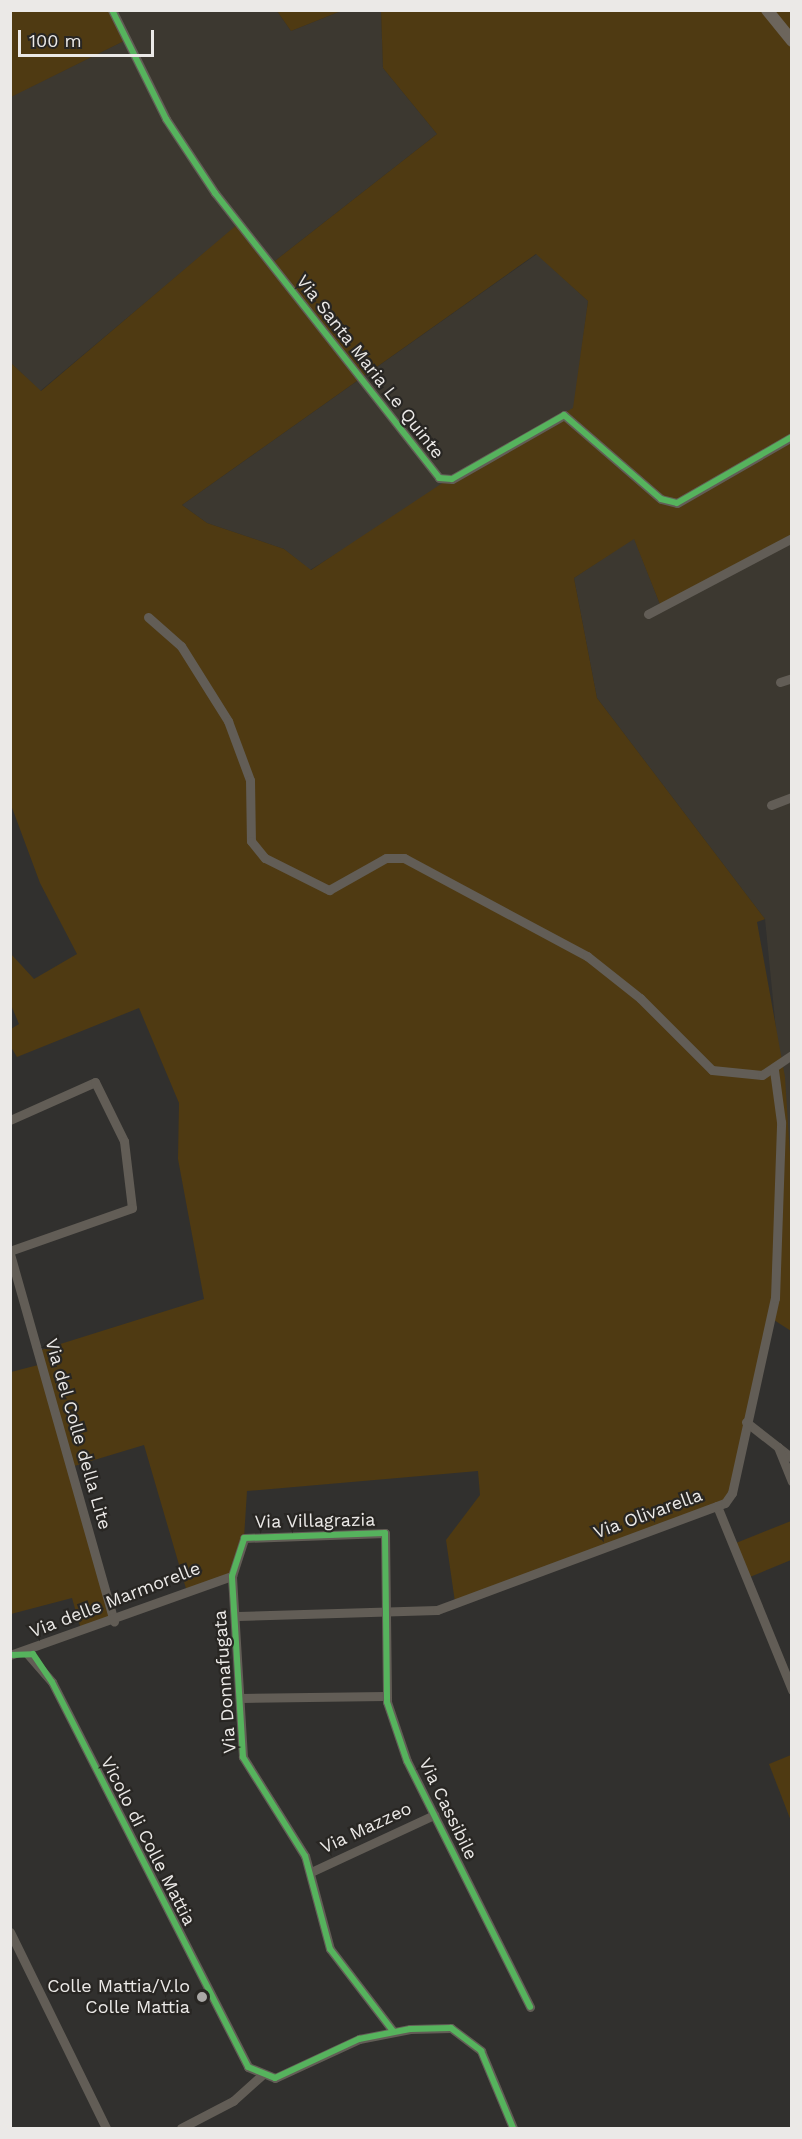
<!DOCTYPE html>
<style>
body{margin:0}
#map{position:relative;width:802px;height:2139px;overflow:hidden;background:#31302e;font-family:"Work Sans",sans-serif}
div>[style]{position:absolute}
.built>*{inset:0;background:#3c3830}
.green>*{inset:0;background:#4f3a12}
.minor>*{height:9px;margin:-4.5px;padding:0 4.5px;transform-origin:4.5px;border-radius:4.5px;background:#625d56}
.major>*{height:12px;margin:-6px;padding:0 6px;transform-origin:6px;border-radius:6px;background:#6c655c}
.cycleway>*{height:6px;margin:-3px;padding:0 3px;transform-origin:3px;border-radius:3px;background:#56b35d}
.dots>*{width:16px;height:16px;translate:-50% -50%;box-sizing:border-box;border:3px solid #282623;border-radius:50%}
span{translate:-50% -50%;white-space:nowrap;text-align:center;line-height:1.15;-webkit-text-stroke:4.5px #282623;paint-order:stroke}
.street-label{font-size:18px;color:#ebe9e7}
.poi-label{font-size:18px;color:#ebe9e7}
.right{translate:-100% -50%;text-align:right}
.frame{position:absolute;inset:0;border:12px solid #ebe9e7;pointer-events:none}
.scale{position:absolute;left:18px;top:30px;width:136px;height:27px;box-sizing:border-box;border:3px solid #ebe9e7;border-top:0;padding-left:8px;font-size:18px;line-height:21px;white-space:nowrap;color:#ebe9e7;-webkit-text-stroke:4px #282623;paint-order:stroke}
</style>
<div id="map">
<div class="built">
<div style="clip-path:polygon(112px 11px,277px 11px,291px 31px,341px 11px,381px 11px,383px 68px,437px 134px,271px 264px,239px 224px,40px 391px,11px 363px,10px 97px,126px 40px)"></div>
<div style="clip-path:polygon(537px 254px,588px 301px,574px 408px,310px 570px,284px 549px,207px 523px,182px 505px)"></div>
<div style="clip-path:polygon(634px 538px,661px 607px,791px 540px,790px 1171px,765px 919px,597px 698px,574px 578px)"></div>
</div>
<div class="green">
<div style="clip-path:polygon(11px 11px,112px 11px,126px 40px,11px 97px)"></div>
<div style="clip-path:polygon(277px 11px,341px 11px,291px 31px)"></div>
<div style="clip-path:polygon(evenodd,381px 11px,791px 11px,791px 537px,661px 607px,634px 539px,574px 578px,597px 698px,765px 919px,757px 922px,785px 1077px,791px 1171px,791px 1331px,774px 1320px,732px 1493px,717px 1506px,455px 1602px,446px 1540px,480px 1495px,478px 1471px,247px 1491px,244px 1538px,232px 1576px,187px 1592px,144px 1445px,71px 1467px,114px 1622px,82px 1633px,72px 1598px,11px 1614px,11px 1372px,42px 1364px,38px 1351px,204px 1299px,178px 1159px,179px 1103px,139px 1008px,17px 1057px,11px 1047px,11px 1029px,19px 1024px,11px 1005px,11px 954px,34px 979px,77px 954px,40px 883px,11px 805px,11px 363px,41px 391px,239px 223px,271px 264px,437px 134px,383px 68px,381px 11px,536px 254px,588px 301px,573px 408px,447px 480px,311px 570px,284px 549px,207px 523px,182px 505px,536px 254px)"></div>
<div style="clip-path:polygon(791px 1521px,791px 1560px,750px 1577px,736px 1543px)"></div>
<div style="clip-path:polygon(791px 1755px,791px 1821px,769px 1764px)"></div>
</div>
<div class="minor">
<div style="left:112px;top:10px;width:122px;rotate:63.6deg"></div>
<div style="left:166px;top:119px;width:89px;rotate:56.5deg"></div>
<div style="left:215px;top:193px;width:362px;rotate:51.8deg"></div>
<div style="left:439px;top:478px;width:13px;rotate:4deg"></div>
<div style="left:452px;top:479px;width:129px;rotate:-29.7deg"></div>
<div style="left:564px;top:415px;width:128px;rotate:40.9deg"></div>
<div style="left:661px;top:499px;width:16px;rotate:14deg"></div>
<div style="left:677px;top:503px;width:133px;rotate:-29.9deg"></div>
<div style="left:648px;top:614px;width:163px;rotate:-27.8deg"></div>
<div style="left:148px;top:617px;width:44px;rotate:41.3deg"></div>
<div style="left:181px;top:646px;width:89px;rotate:57.9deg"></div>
<div style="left:228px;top:721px;width:63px;rotate:69.6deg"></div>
<div style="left:250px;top:780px;width:61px;rotate:89.1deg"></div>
<div style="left:251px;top:841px;width:22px;rotate:51deg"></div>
<div style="left:265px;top:858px;width:72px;rotate:26.6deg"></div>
<div style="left:329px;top:890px;width:65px;rotate:-29.3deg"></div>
<div style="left:386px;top:858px;width:18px"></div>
<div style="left:404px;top:858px;width:208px;rotate:28.2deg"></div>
<div style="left:587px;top:956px;width:68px;rotate:38.4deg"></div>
<div style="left:640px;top:998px;width:102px;rotate:45deg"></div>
<div style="left:712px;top:1070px;width:50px;rotate:5.7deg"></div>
<div style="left:762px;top:1075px;width:36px;rotate:-34deg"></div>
<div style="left:780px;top:682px;width:13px;rotate:-18deg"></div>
<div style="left:771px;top:805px;width:22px;rotate:-21deg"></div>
<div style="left:10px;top:1120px;width:93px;rotate:-24.1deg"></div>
<div style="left:95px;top:1082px;width:66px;rotate:63.8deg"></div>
<div style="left:124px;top:1141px;width:67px;rotate:83.2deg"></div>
<div style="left:132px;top:1208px;width:129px;rotate:160.6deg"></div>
<div style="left:10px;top:1254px;width:382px;rotate:74.2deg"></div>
<div style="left:746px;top:1422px;width:58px;rotate:38deg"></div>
<div style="left:778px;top:1447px;width:37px;rotate:68deg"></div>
<div style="left:717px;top:1506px;width:199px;rotate:67.8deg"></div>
<div style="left:238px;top:1616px;width:199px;rotate:-1.7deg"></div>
<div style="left:437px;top:1610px;width:307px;rotate:-20.4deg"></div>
<div style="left:725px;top:1503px;width:12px;rotate:-55deg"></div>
<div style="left:732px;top:1493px;width:200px;rotate:-77.6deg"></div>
<div style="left:775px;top:1298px;width:176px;rotate:-88deg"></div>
<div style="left:781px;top:1122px;width:52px;rotate:-97.7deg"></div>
<div style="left:26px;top:1652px;width:40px;rotate:49deg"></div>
<div style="left:52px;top:1682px;width:432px;rotate:63deg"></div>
<div style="left:248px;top:2067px;width:29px;rotate:22deg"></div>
<div style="left:275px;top:2078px;width:93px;rotate:-24.9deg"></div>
<div style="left:359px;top:2039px;width:52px;rotate:-11.1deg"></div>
<div style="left:410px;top:2029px;width:41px;rotate:-1.4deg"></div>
<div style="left:451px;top:2028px;width:38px;rotate:37deg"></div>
<div style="left:481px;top:2051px;width:83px;rotate:67.4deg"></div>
<div style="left:10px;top:1655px;width:236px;rotate:-19.6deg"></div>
<div style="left:241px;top:1698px;width:144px;rotate:-0.8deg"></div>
<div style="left:311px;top:1872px;width:136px;rotate:-24.9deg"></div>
<div style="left:10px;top:1932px;width:218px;rotate:63.9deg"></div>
<div style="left:393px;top:2031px;width:103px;rotate:-127.5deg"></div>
<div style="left:330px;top:1949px;width:96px;rotate:-105deg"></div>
<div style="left:305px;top:1856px;width:117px;rotate:-122.1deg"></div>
<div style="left:243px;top:1757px;width:181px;rotate:-93.5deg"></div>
<div style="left:232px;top:1576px;width:40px;rotate:-72deg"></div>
<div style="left:244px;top:1538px;width:141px;rotate:-2deg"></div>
<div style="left:385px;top:1533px;width:169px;rotate:89.3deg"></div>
<div style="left:387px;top:1702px;width:62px;rotate:71.3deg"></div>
<div style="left:407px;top:1761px;width:275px;rotate:63.4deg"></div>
<div style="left:181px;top:2128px;width:59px;rotate:-27.4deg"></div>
<div style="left:233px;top:2101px;width:38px;rotate:-42deg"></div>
</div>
<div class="major">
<div style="left:767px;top:10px;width:40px;rotate:51deg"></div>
</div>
<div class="cycleway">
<div style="left:112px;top:10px;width:122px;rotate:63.6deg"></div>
<div style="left:166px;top:119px;width:89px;rotate:56.5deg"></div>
<div style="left:215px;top:193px;width:362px;rotate:51.8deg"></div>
<div style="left:439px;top:478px;width:13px;rotate:4deg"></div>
<div style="left:452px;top:479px;width:129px;rotate:-29.7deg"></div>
<div style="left:564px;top:415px;width:128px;rotate:40.9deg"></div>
<div style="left:661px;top:499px;width:16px;rotate:14deg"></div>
<div style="left:677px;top:503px;width:133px;rotate:-29.9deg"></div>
<div style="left:10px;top:1655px;width:23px;rotate:-2deg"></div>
<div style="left:33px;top:1654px;width:34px;rotate:56deg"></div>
<div style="left:52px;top:1682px;width:432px;rotate:63deg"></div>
<div style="left:248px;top:2067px;width:29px;rotate:22deg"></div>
<div style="left:275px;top:2078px;width:93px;rotate:-24.9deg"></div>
<div style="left:359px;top:2039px;width:52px;rotate:-11.1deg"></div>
<div style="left:410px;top:2029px;width:41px;rotate:-1.4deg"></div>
<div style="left:451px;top:2028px;width:38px;rotate:37deg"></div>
<div style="left:481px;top:2051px;width:83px;rotate:67.4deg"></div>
<div style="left:393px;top:2031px;width:103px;rotate:-127.5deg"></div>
<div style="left:330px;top:1949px;width:96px;rotate:-105deg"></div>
<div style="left:305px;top:1856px;width:117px;rotate:-122.1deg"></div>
<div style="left:243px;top:1757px;width:181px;rotate:-93.5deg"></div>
<div style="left:232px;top:1576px;width:40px;rotate:-72deg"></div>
<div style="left:244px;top:1538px;width:141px;rotate:-2deg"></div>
<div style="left:385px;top:1533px;width:169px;rotate:89.3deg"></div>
<div style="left:387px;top:1702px;width:62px;rotate:71.3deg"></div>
<div style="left:407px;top:1761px;width:275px;rotate:63.4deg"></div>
</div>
<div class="dots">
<div style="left:202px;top:1997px;background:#aaa8a6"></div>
</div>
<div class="street-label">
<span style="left:370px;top:367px;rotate:52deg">Via Santa Maria Le Quinte</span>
<span style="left:78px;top:1434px;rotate:74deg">Via del Colle della Lite</span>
<span style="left:648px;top:1514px;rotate:-20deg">Via Olivarella</span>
<span style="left:315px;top:1521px;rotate:-1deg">Via Villagrazia</span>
<span style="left:115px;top:1600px;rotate:-21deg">Via delle Marmorelle</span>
<span style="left:225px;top:1682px;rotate:-94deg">Via Donnafugata</span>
<span style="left:448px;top:1809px;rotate:64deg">Via Cassibile</span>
<span style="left:366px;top:1828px;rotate:-25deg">Via Mazzeo</span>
<span style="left:148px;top:1841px;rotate:63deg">Vicolo di Colle Mattia</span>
</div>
<div class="poi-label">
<span class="right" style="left:190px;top:1997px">Colle Mattia/V.lo<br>Colle Mattia</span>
</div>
<div class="frame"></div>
<div class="scale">100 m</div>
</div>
